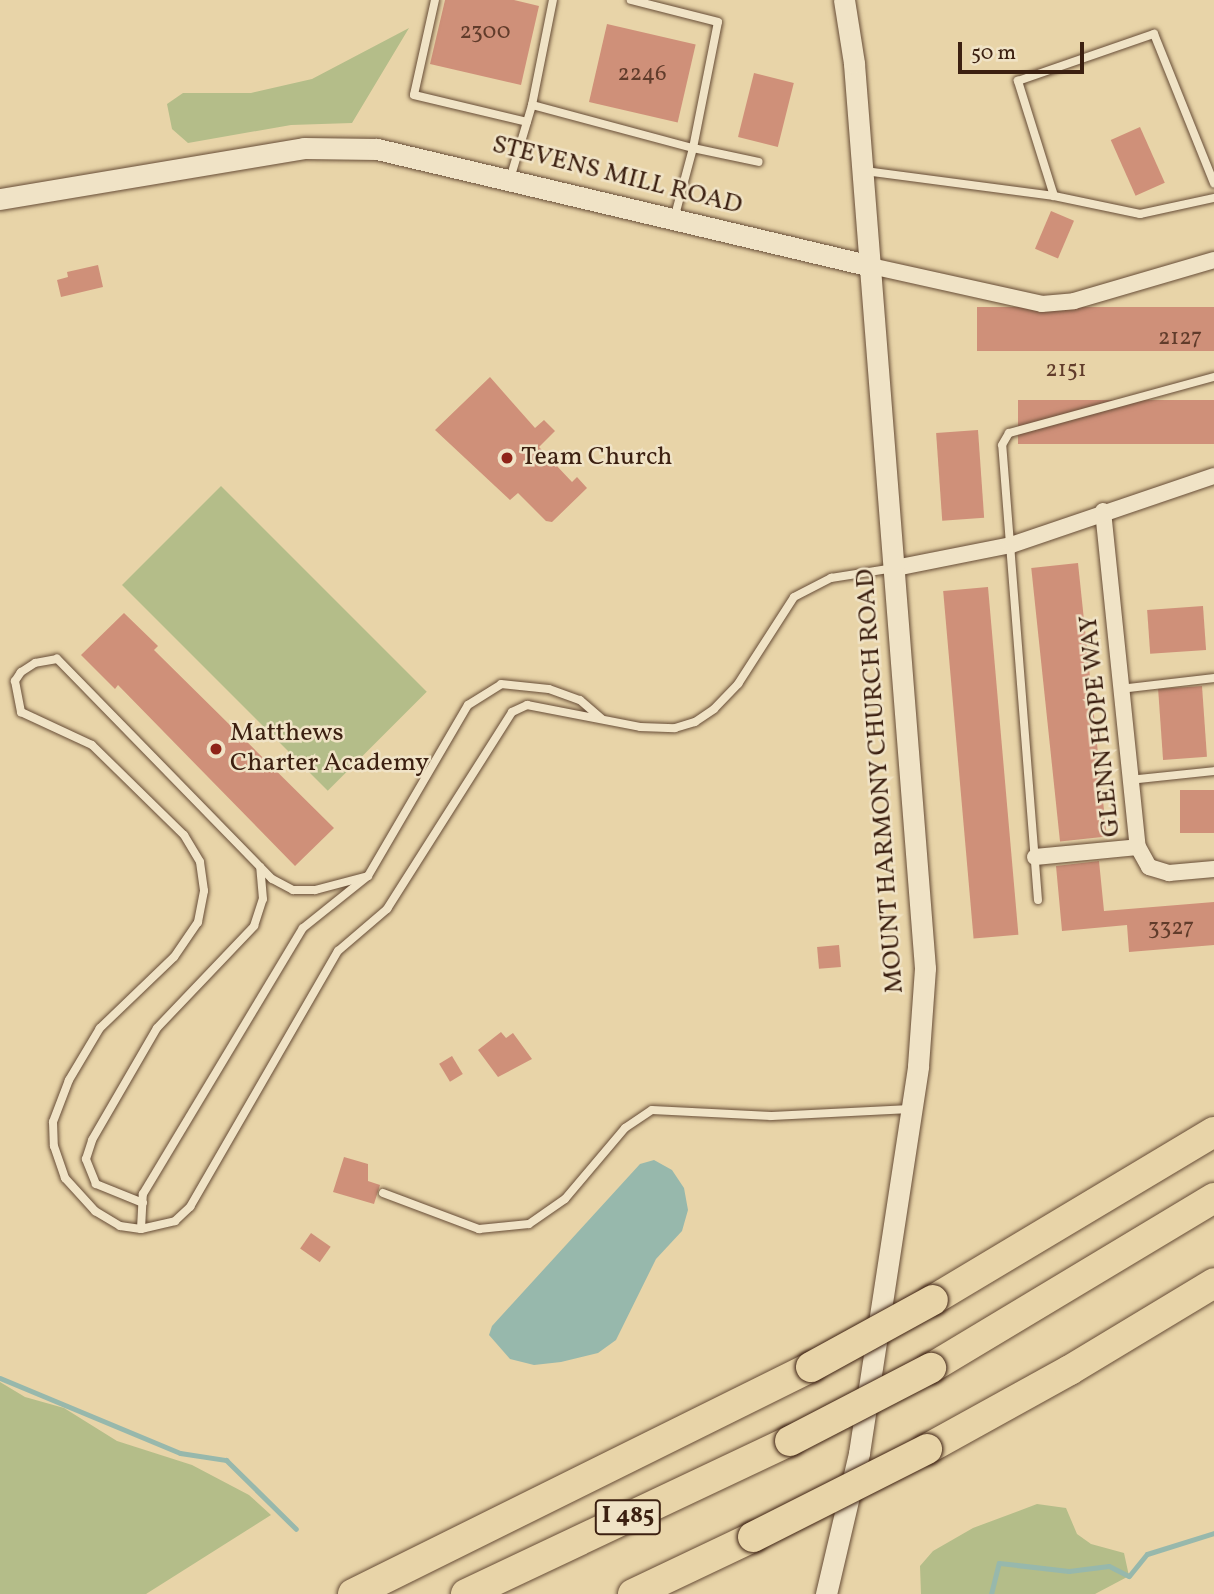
<!DOCTYPE html>
<style>
body{margin:0}
#map{position:relative;width:1214px;height:1594px;overflow:hidden;background:#e8d4a8;font-family:Vollkorn,serif}
div>[style]{position:absolute}
.green>*{inset:0;background:#b4bd89;transform-origin:0 0}
.water>*{inset:0;background:#97b8ac}
.stream>*{height:5px;margin:-2.5px;padding:0 2.5px;transform-origin:2.5px;border-radius:2.5px;background:#97b8ac}
.building>*{inset:0;background:#cf9079;transform-origin:0 0}
.roads{filter:drop-shadow(0 0 2px #674d37) drop-shadow(0 0 2px #674d37)}
.service>*{height:8px;margin:-4px;padding:0 4px;transform-origin:4px;border-radius:4px;background:#f0e3c6}
.minor>*{height:16px;margin:-8px;padding:0 8px;transform-origin:8px;border-radius:8px;background:#f0e3c6}
.tertiary>*{height:21px;margin:-10.5px;padding:0 10.5px;transform-origin:10.5px;border-radius:10.5px;background:#f0e3c6}
.motorway>*{height:30px;margin:-15px;padding:0 15px;transform-origin:15px;border-radius:15px;background:#e8d4a8}
.bridges{filter:drop-shadow(0 0 2px #3c2011) drop-shadow(0 0 2px #3c2011)}
.motorway-bridge>*{height:30px;margin:-15px;padding:0 15px;transform-origin:15px;border-radius:15px;background:#e8d4a8}
.dots>*{width:19px;height:19px;translate:-50% -50%;box-sizing:border-box;border:4px solid #f0e3c6;border-radius:50%}
span{translate:-50% -50%;white-space:nowrap;text-align:center;line-height:1.15;-webkit-text-stroke:5px #f0e3c6;paint-order:stroke}
.number-label{font-size:23px;color:#613c2b}
.number-label span{-webkit-text-stroke-width:0}
.shield-label span{padding:2px 5px;background:#f0e3c6;border:2px solid;border-radius:5px;-webkit-text-stroke-width:0}
.shield-label{font-size:24px;color:#3c2011;font-weight:700}
.street-label{font-size:26px;color:#3c2011}
.poi-label{font-size:26px;color:#3c2011}
.left{translate:0 -50%;text-align:left}
.scale{position:absolute;left:958px;top:42px;width:126px;height:32px;box-sizing:border-box;border:4px solid #3c2011;border-top:0;padding-left:9px;font-size:21px;line-height:24px;white-space:nowrap;color:#3c2011;-webkit-text-stroke:5px #f0e3c6;paint-order:stroke}
</style>
<div id="map">
<div class="green">
<div style="clip-path:polygon(409px 28px,352px 123px,291px 125px,188px 143px,172px 129px,167px 104px,183px 93px,251px 93px,312px 79px)"></div>
<div style="left:221px;top:486px;width:291px;height:140px;rotate:45deg"></div>
<div style="clip-path:polygon(0 1382px,25px 1397px,64px 1408px,117px 1441px,192px 1465px,249px 1495px,271px 1515px,146px 1594px,0 1594px)"></div>
<div style="clip-path:polygon(1037px 1504px,1066px 1508px,1077px 1534px,1091px 1544px,1124px 1553px,1129px 1576px,1095px 1594px,921px 1594px,920px 1566px,933px 1551px,973px 1528px)"></div>
</div>
<div class="water">
<div style="clip-path:polygon(654px 1160px,672px 1170px,684px 1188px,688px 1210px,682px 1231px,656px 1259px,616px 1340px,598px 1353px,561px 1362px,534px 1365px,510px 1359px,489px 1335px,492px 1326px,640px 1164px)"></div>
</div>
<div class="stream">
<div style="left:0;top:1378px;width:195px;rotate:22.6deg"></div>
<div style="left:180px;top:1453px;width:47px;rotate:8.7deg"></div>
<div style="left:226px;top:1460px;width:98px;rotate:44.6deg"></div>
<div style="left:991px;top:1594px;width:32px;rotate:-76deg"></div>
<div style="left:999px;top:1563px;width:70px;rotate:6.5deg"></div>
<div style="left:1069px;top:1571px;width:40px;rotate:-7.1deg"></div>
<div style="left:1109px;top:1566px;width:22px;rotate:27deg"></div>
<div style="left:1129px;top:1576px;width:28px;rotate:-51deg"></div>
<div style="left:1147px;top:1554px;width:70px;rotate:-17.4deg"></div>
</div>
<div class="building">
<div style="clip-path:polygon(445px 0,514px 0,539px 6px,521px 85px,430px 64px)"></div>
<div style="left:607px;top:24px;width:91px;height:80px;rotate:13deg"></div>
<div style="left:754px;top:73px;width:41px;height:66px;rotate:14deg"></div>
<div style="left:1140px;top:127px;width:61px;height:32px;rotate:66deg"></div>
<div style="left:1051px;top:211px;width:25px;height:41px;rotate:23deg"></div>
<div style="clip-path:polygon(98px 265px,103px 287px,61px 297px,57px 280px,68px 277px,67px 272px)"></div>
<div style="left:1214px;top:307px;width:44px;height:237px;rotate:90deg"></div>
<div style="clip-path:polygon(490px 377px,535px 428px,544px 420px,555px 431px,539px 447px,572px 482px,577px 477px,587px 488px,552px 522px,546px 521px,518px 493px,510px 500px,435px 430px)"></div>
<div style="left:1214px;top:400px;width:44px;height:196px;rotate:90deg"></div>
<div style="left:978px;top:430px;width:88px;height:42px;rotate:86deg"></div>
<div style="left:1078px;top:563px;width:275px;height:47px;rotate:84deg"></div>
<div style="left:988px;top:587px;width:349px;height:45px;rotate:85deg"></div>
<div style="left:1203px;top:606px;width:44px;height:56px;rotate:86deg"></div>
<div style="clip-path:polygon(124px 613px,158px 646px,154px 650px,334px 828px,295px 866px,118px 685px,115px 689px,81px 655px)"></div>
<div style="left:1202px;top:686px;width:71px;height:44px;rotate:86deg"></div>
<div style="left:1214px;top:790px;width:43px;height:34px;rotate:90deg"></div>
<div style="clip-path:polygon(1099px 861px,1104px 911px,1214px 902px,1214px 945px,1129px 952px,1127px 925px,1062px 931px,1056px 866px)"></div>
<div style="left:839px;top:945px;width:22px;height:22px;rotate:85deg"></div>
<div style="clip-path:polygon(501px 1032px,506px 1038px,513px 1033px,532px 1059px,498px 1077px,478px 1050px)"></div>
<div style="left:452px;top:1056px;width:21px;height:15px;rotate:59deg"></div>
<div style="clip-path:polygon(344px 1157px,368px 1164px,368px 1181px,380px 1185px,374px 1204px,333px 1192px)"></div>
<div style="left:311px;top:1233px;width:24px;height:19px;rotate:35deg"></div>
</div>
<div class="roads">
<div class="service">
<div style="left:435px;top:0;width:97px;rotate:102.5deg"></div>
<div style="left:414px;top:95px;width:116px;rotate:13.4deg"></div>
<div style="left:532px;top:105px;width:107px;rotate:-78.7deg"></div>
<div style="left:865px;top:171px;width:191px;rotate:7.5deg"></div>
<div style="left:1054px;top:196px;width:88px;rotate:11.8deg"></div>
<div style="left:1140px;top:214px;width:76px;rotate:-12.2deg"></div>
<div style="left:510px;top:179px;width:77px;rotate:-73.4deg"></div>
<div style="left:532px;top:105px;width:167px;rotate:15deg"></div>
<div style="left:693px;top:148px;width:128px;rotate:-78.8deg"></div>
<div style="left:718px;top:22px;width:90px;rotate:-165.8deg"></div>
<div style="left:1054px;top:196px;width:121px;rotate:-107.4deg"></div>
<div style="left:1018px;top:81px;width:144px;rotate:-19.1deg"></div>
<div style="left:1154px;top:34px;width:161px;rotate:68.1deg"></div>
<div style="left:674px;top:219px;width:73px;rotate:-75deg"></div>
<div style="left:693px;top:148px;width:67px;rotate:12deg"></div>
<div style="left:1120px;top:689px;width:95px;rotate:-6.7deg"></div>
<div style="left:1129px;top:780px;width:85px;rotate:-6deg"></div>
<div style="left:368px;top:876px;width:55px;rotate:165.2deg"></div>
<div style="left:315px;top:890px;width:22px;rotate:180deg"></div>
<div style="left:293px;top:890px;width:24px;rotate:-152deg"></div>
<div style="left:272px;top:879px;width:308px;rotate:-134.3deg"></div>
<div style="left:57px;top:659px;width:22px;rotate:170deg"></div>
<div style="left:35px;top:663px;width:17px;rotate:147deg"></div>
<div style="left:21px;top:672px;width:11px;rotate:124deg"></div>
<div style="left:15px;top:681px;width:32px;rotate:79deg"></div>
<div style="left:21px;top:712px;width:78px;rotate:24.9deg"></div>
<div style="left:92px;top:745px;width:129px;rotate:44.4deg"></div>
<div style="left:184px;top:835px;width:31px;rotate:59deg"></div>
<div style="left:200px;top:862px;width:29px;rotate:82deg"></div>
<div style="left:204px;top:891px;width:32px;rotate:101deg"></div>
<div style="left:198px;top:922px;width:42px;rotate:124.4deg"></div>
<div style="left:174px;top:957px;width:103px;rotate:136.2deg"></div>
<div style="left:100px;top:1028px;width:61px;rotate:120.8deg"></div>
<div style="left:69px;top:1080px;width:45px;rotate:110.9deg"></div>
<div style="left:53px;top:1122px;width:24px;rotate:88deg"></div>
<div style="left:54px;top:1146px;width:34px;rotate:71deg"></div>
<div style="left:65px;top:1178px;width:45px;rotate:47.7deg"></div>
<div style="left:95px;top:1211px;width:29px;rotate:31deg"></div>
<div style="left:120px;top:1226px;width:21px;rotate:8deg"></div>
<div style="left:141px;top:1229px;width:35px;rotate:-13deg"></div>
<div style="left:175px;top:1221px;width:21px;rotate:-43deg"></div>
<div style="left:190px;top:1207px;width:296px;rotate:-60deg"></div>
<div style="left:338px;top:951px;width:65px;rotate:-40.6deg"></div>
<div style="left:387px;top:909px;width:233px;rotate:-57.6deg"></div>
<div style="left:512px;top:712px;width:17px;rotate:-25deg"></div>
<div style="left:527px;top:705px;width:115px;rotate:11deg"></div>
<div style="left:640px;top:727px;width:35px;rotate:2deg"></div>
<div style="left:675px;top:728px;width:21px;rotate:-17deg"></div>
<div style="left:695px;top:722px;width:23px;rotate:-34deg"></div>
<div style="left:714px;top:709px;width:35px;rotate:-46deg"></div>
<div style="left:738px;top:684px;width:103px;rotate:-57.2deg"></div>
<div style="left:794px;top:597px;width:42px;rotate:-27.2deg"></div>
<div style="left:831px;top:578px;width:64px;rotate:-9deg"></div>
<div style="left:1038px;top:900px;width:456px;rotate:-94.5deg"></div>
<div style="left:1002px;top:445px;width:14px;rotate:-60deg"></div>
<div style="left:1009px;top:433px;width:213px;rotate:-15.3deg"></div>
<div style="left:383px;top:1193px;width:103px;rotate:20.6deg"></div>
<div style="left:479px;top:1229px;width:50px;rotate:-5.7deg"></div>
<div style="left:529px;top:1224px;width:44px;rotate:-34.8deg"></div>
<div style="left:565px;top:1199px;width:93px;rotate:-49.8deg"></div>
<div style="left:625px;top:1128px;width:32px;rotate:-34deg"></div>
<div style="left:652px;top:1110px;width:119px;rotate:2.9deg"></div>
<div style="left:771px;top:1116px;width:140px;rotate:-2.9deg"></div>
<div style="left:143px;top:1203px;width:51px;rotate:-158deg"></div>
<div style="left:96px;top:1184px;width:27px;rotate:-112deg"></div>
<div style="left:86px;top:1159px;width:20px;rotate:-72deg"></div>
<div style="left:92px;top:1140px;width:129px;rotate:-59.9deg"></div>
<div style="left:157px;top:1028px;width:141px;rotate:-46.4deg"></div>
<div style="left:254px;top:926px;width:28px;rotate:-72deg"></div>
<div style="left:263px;top:899px;width:32px;rotate:-95deg"></div>
<div style="left:141px;top:1229px;width:35px;rotate:-87deg"></div>
<div style="left:143px;top:1194px;width:310px;rotate:-59deg"></div>
<div style="left:303px;top:928px;width:83px;rotate:-38.7deg"></div>
<div style="left:368px;top:876px;width:198px;rotate:-59.7deg"></div>
<div style="left:468px;top:705px;width:39px;rotate:-32deg"></div>
<div style="left:501px;top:684px;width:48px;rotate:5.9deg"></div>
<div style="left:549px;top:689px;width:33px;rotate:20deg"></div>
<div style="left:580px;top:700px;width:28px;rotate:41deg"></div>
</div>
<div class="minor">
<div style="left:871px;top:266px;width:175px;rotate:12.5deg"></div>
<div style="left:1042px;top:304px;width:32px;rotate:-5deg"></div>
<div style="left:1074px;top:301px;width:146px;rotate:-16.3deg"></div>
<div style="left:1103px;top:511px;width:338px;rotate:84.1deg"></div>
<div style="left:1138px;top:847px;width:23px;rotate:61deg"></div>
<div style="left:1149px;top:867px;width:21px;rotate:17deg"></div>
<div style="left:1169px;top:873px;width:45px;rotate:-5.1deg"></div>
<div style="left:895px;top:568px;width:118px;rotate:-11.2deg"></div>
<div style="left:1011px;top:545px;width:214px;rotate:-18.8deg"></div>
<div style="left:1035px;top:857px;width:103px;rotate:-5.5deg"></div>
</div>
<div class="tertiary">
<div style="left:0;top:199px;width:308px;rotate:-9.5deg"></div>
<div style="left:304px;top:148px;width:73px;rotate:0.8deg"></div>
<div style="left:377px;top:149px;width:508px;rotate:13.32deg"></div>
<div style="left:826px;top:1594px;width:145px;rotate:-76.8deg"></div>
<div style="left:859px;top:1453px;width:391px;rotate:-81.3deg"></div>
<div style="left:918px;top:1066px;width:98px;rotate:-85.9deg"></div>
<div style="left:925px;top:968px;width:908px;rotate:-94.49deg"></div>
<div style="left:854px;top:63px;width:64px;rotate:-99deg"></div>
</div>
<div class="motorway">
<div style="left:933px;top:1300px;width:327px;rotate:-30.9deg"></div>
<div style="left:931px;top:1368px;width:330px;rotate:-31deg"></div>
<div style="left:927px;top:1449px;width:163px;rotate:-28.9deg"></div>
<div style="left:1070px;top:1370px;width:168px;rotate:-31.1deg"></div>
<div style="left:353px;top:1594px;width:511px;rotate:-26.36deg"></div>
<div style="left:466px;top:1594px;width:358px;rotate:-25.3deg"></div>
<div style="left:633px;top:1594px;width:133px;rotate:-25.4deg"></div>
</div>
</div>
<div class="bridges">
<div class="motorway-bridge">
<div style="left:811px;top:1367px;width:139px;rotate:-28.8deg"></div>
<div style="left:790px;top:1441px;width:159px;rotate:-27.4deg"></div>
<div style="left:753px;top:1537px;width:195px;rotate:-26.8deg"></div>
</div>
</div>
<div class="dots">
<div style="left:507px;top:458px;background:#8f2418"></div>
<div style="left:216px;top:749px;background:#8f2418"></div>
</div>
<div class="number-label">
<span style="left:485px;top:32px">2300</span>
<span style="left:642px;top:74px">2246</span>
<span style="left:1180px;top:338px">2127</span>
<span style="left:1066px;top:370px">2151</span>
<span style="left:1171px;top:928px">3327</span>
</div>
<div class="shield-label">
<span style="left:628px;top:1517px">I 485</span>
</div>
<div class="street-label">
<span style="left:617px;top:176px;rotate:14deg">STEVENS MILL ROAD</span>
<span style="left:1101px;top:726px;rotate:-96deg">GLENN HOPE WAY</span>
<span style="left:881px;top:781px;rotate:-94deg">MOUNT HARMONY CHURCH ROAD</span>
</div>
<div class="poi-label">
<span class="left" style="left:521px;top:458px">Team Church</span>
<span class="left" style="left:230px;top:749px">Matthews<br>Charter Academy</span>
</div>
<div class="scale">50 m</div>
</div>
